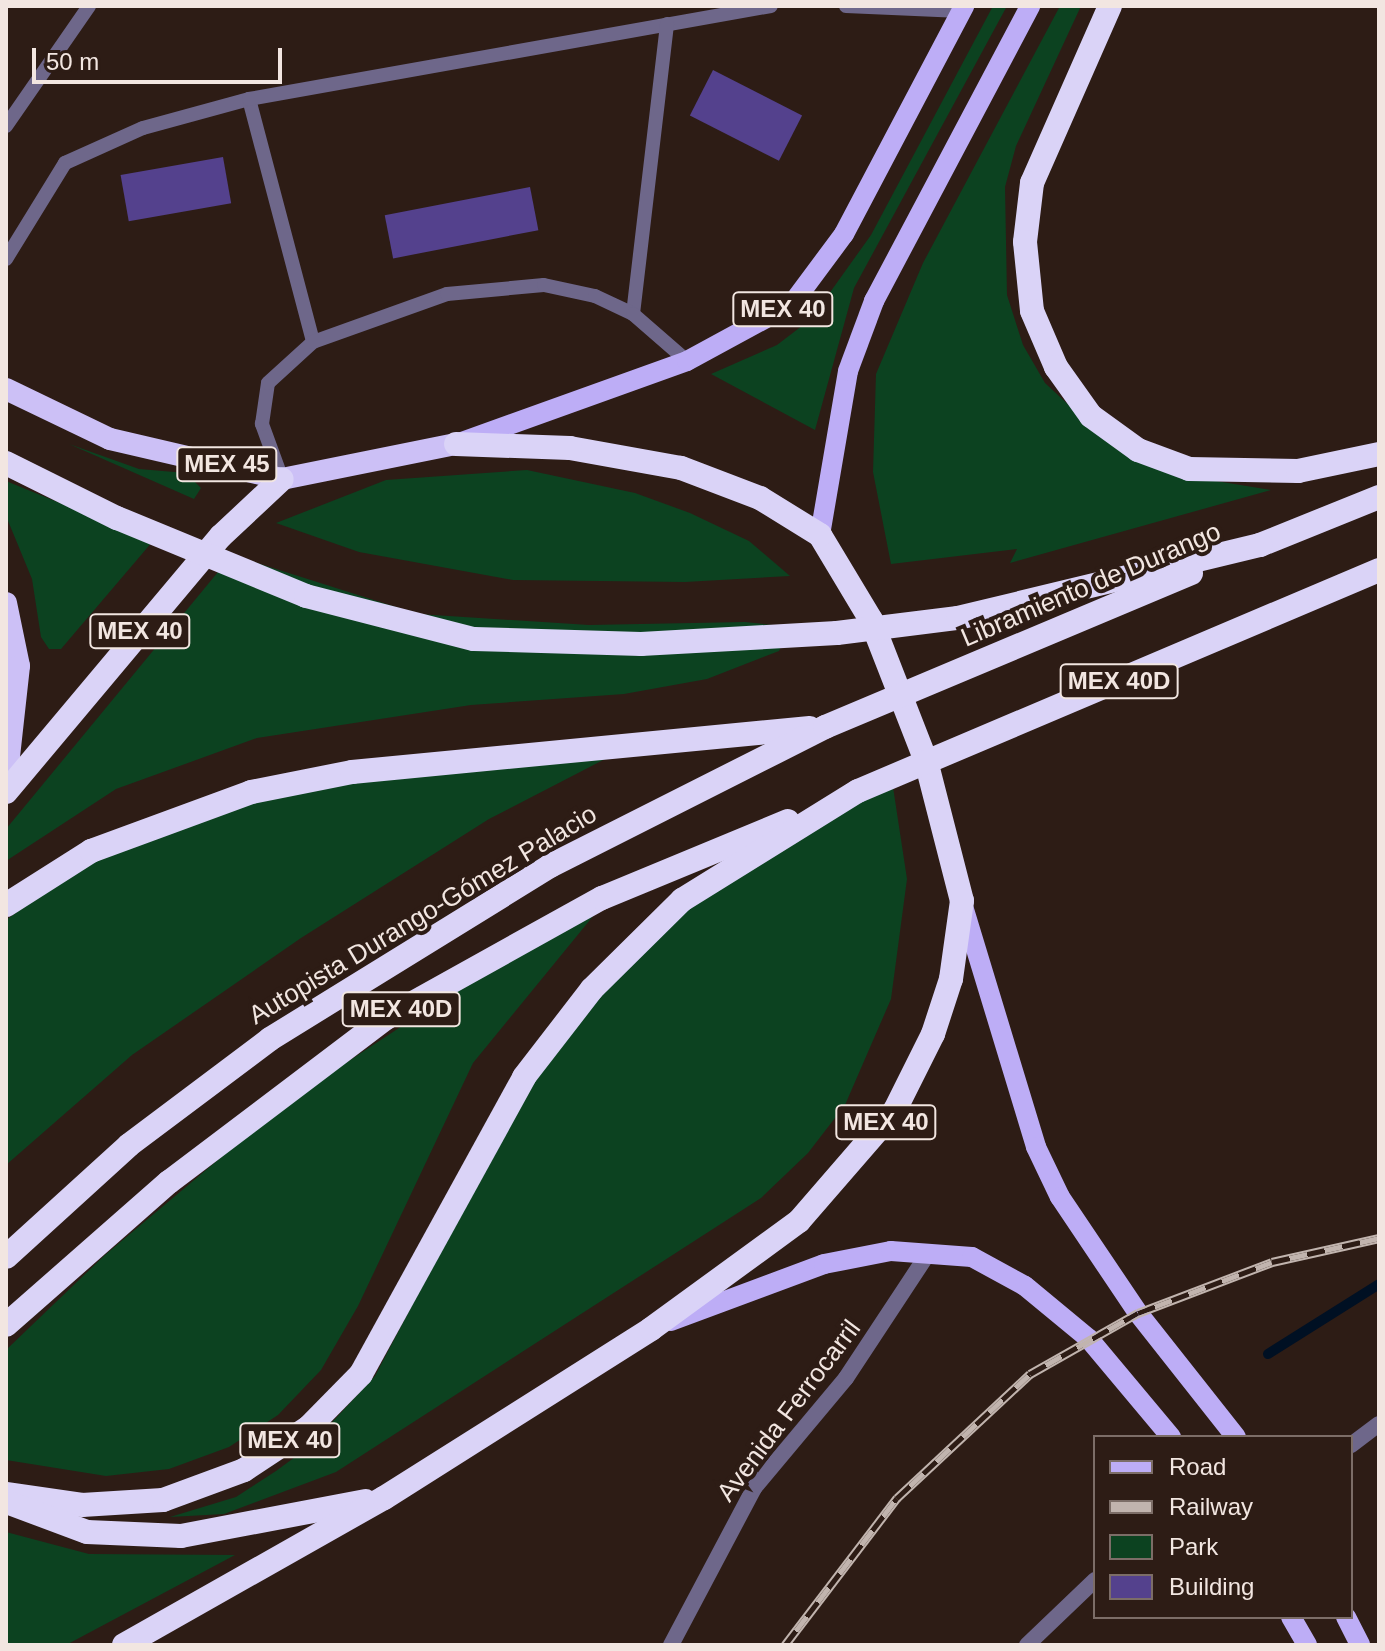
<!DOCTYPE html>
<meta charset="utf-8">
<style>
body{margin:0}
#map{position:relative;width:1385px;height:1651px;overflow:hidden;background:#2d1c15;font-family:Helvetica,sans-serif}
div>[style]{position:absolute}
.green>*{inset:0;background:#0c4220}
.stream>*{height:10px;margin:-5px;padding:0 5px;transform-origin:5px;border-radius:5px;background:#001023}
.building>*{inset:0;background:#54418d;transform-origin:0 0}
.service>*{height:14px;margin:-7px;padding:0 7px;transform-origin:7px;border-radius:7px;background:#6e678a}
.minor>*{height:16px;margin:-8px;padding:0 8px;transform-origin:8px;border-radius:8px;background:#6e678a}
.primary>*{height:20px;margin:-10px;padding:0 10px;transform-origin:10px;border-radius:10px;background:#bdadf6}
.trunk>*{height:22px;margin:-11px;padding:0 11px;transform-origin:11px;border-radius:11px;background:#ccc0f6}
.motorway>*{height:24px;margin:-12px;padding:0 12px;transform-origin:12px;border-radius:12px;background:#dad3f7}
.rail>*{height:9px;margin-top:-4.5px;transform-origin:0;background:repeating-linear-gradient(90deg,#2d1c15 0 18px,#c1b4ae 0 36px);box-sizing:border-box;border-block:2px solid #c1b4ae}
.motorway-bridge>*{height:24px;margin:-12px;padding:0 12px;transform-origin:12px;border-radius:12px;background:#dad3f7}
span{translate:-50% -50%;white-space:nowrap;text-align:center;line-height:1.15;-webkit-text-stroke:8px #2d1c15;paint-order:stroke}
.shield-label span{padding:2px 6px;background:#2d1c15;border:2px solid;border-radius:6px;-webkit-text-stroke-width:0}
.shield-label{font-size:24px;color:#f2e6e1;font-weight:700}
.street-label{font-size:26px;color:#f2e6e1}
.frame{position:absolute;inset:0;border:8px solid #f2e6e1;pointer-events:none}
.legend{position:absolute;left:1093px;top:1435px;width:260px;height:184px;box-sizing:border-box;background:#2d1c15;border:2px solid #7c6d67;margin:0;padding:10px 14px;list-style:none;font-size:24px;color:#f2e6e1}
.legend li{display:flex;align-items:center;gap:16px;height:40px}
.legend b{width:40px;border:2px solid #7c6d67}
.scale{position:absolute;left:32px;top:48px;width:250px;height:36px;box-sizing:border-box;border:4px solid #f2e6e1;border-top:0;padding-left:10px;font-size:24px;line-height:28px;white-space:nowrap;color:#f2e6e1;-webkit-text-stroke:6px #2d1c15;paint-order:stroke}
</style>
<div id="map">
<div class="green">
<div style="clip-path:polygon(993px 6px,1007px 6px,854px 288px,815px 430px,711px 374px,777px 345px,811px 319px,871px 235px)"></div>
<div style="clip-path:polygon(1060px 6px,1081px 6px,1016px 146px,1005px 187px,1007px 295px,1023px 345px,1045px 383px,1115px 448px,1167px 473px,1271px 490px,1010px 563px,1017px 549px,891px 564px,873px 472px,876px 374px,923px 263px)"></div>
<div style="clip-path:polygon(69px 444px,139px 469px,186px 473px,201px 488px,194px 499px)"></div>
<div style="clip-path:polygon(527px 470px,635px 493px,690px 513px,749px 541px,790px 576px,685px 582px,513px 580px,359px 552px,276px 523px,386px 480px)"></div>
<div style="clip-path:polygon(6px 481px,153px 541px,61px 649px,49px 649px,41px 637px,32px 579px,6px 516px)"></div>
<div style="clip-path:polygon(232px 555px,418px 614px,589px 625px,745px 622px,772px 625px,786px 636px,779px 651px,707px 679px,624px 694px,471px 705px,257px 738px,116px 789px,6px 861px,6px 829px)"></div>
<div style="clip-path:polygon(640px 741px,489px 819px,301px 938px,132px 1055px,6px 1165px,6px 920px,73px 872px,278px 776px)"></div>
<div style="clip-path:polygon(893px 787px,907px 879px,891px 999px,845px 1105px,808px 1153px,761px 1198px,336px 1472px,224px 1514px,170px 1517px,236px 1497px,276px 1471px,310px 1446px,375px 1376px,523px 1094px,600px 989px,692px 903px,819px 819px)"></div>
<div style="clip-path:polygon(621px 882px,473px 1063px,358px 1306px,321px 1370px,278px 1415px,229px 1447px,169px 1469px,106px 1476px,6px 1460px,6px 1350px,105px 1255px,288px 1101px)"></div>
<div style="clip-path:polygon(6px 1532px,89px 1554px,235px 1555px,66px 1645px,6px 1645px)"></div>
</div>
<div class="stream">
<div style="left:1268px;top:1354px;width:131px;rotate:-32.2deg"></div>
</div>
<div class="building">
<div style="left:713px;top:70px;width:100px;height:51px;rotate:27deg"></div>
<div style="left:223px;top:157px;width:47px;height:104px;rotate:80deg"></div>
<div style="left:530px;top:187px;width:44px;height:148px;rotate:79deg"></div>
</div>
<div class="service">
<div style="left:846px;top:6px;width:115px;rotate:2.5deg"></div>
<div style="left:249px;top:99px;width:251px;rotate:75.2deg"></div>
<div style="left:6px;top:126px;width:146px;rotate:-55.3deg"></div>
<div style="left:6px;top:259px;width:113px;rotate:-58.4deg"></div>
<div style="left:65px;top:163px;width:85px;rotate:-24.2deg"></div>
<div style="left:143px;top:128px;width:110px;rotate:-15.3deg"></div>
<div style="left:249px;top:99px;width:530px;rotate:-10.1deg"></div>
<div style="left:633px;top:314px;width:292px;rotate:-83.3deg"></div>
<div style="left:282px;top:479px;width:59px;rotate:-110deg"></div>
<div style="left:262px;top:424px;width:41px;rotate:-81.7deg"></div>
<div style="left:268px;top:383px;width:61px;rotate:-42.3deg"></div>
<div style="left:313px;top:342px;width:142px;rotate:-19.7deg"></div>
<div style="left:447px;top:294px;width:97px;rotate:-5.3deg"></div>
<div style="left:544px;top:285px;width:52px;rotate:12.2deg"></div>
<div style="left:595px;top:296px;width:42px;rotate:25.3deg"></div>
<div style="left:633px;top:314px;width:72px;rotate:41deg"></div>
</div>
<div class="minor">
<div style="left:1351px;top:1445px;width:35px;rotate:-37deg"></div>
<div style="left:671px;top:1645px;width:178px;rotate:-62.1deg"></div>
<div style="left:754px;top:1488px;width:143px;rotate:-50.1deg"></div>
<div style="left:846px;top:1378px;width:151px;rotate:-56.6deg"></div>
<div style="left:1027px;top:1645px;width:94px;rotate:-43.7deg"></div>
</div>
<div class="primary">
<div style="left:462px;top:442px;width:239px;rotate:-19.8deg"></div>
<div style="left:687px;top:361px;width:119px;rotate:-28.5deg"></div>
<div style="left:792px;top:304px;width:87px;rotate:-53.4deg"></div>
<div style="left:844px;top:234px;width:258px;rotate:-62.2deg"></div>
<div style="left:820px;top:535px;width:166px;rotate:-80.3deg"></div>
<div style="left:848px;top:371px;width:75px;rotate:-69.6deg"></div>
<div style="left:874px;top:301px;width:334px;rotate:-62.1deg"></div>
<div style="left:962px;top:903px;width:255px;rotate:73.1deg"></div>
<div style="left:1036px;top:1147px;width:55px;rotate:64.4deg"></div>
<div style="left:1060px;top:1197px;width:140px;rotate:56.1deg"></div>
<div style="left:1138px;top:1313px;width:158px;rotate:51.7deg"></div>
<div style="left:671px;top:1321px;width:163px;rotate:-20.4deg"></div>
<div style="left:824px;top:1264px;width:68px;rotate:-11deg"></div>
<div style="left:891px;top:1251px;width:81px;rotate:4.2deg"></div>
<div style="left:972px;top:1257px;width:60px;rotate:28.7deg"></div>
<div style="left:1025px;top:1286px;width:83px;rotate:39.6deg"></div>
<div style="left:1089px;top:1339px;width:128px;rotate:50.1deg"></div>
<div style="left:1291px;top:1617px;width:32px;rotate:60deg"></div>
<div style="left:1346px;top:1617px;width:31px;rotate:63deg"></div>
</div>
<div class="trunk">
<div style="left:6px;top:389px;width:115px;rotate:25.7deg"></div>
<div style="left:110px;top:439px;width:177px;rotate:13.1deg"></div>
<div style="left:282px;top:479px;width:177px;rotate:-11.4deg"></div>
<div style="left:6px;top:603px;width:64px;rotate:78.3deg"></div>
<div style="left:19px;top:666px;width:118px;rotate:96.3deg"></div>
</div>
<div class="motorway">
<div style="left:1110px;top:6px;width:193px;rotate:113.8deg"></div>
<div style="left:1032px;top:183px;width:59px;rotate:96.8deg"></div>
<div style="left:1025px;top:242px;width:69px;rotate:84.2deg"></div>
<div style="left:1032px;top:311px;width:61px;rotate:66.8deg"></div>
<div style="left:1056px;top:367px;width:60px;rotate:54.5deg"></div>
<div style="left:1091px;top:416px;width:58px;rotate:35.9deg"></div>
<div style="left:1138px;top:450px;width:54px;rotate:20.4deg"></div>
<div style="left:1189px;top:469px;width:109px;rotate:1.1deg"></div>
<div style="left:1298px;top:471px;width:83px;rotate:-11.9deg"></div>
<div style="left:1260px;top:545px;width:128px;rotate:-22deg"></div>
<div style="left:6px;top:792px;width:334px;rotate:-50deg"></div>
<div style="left:221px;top:536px;width:83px;rotate:-43.1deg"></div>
<div style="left:6px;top:905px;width:101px;rotate:-32.4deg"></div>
<div style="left:91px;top:851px;width:171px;rotate:-20.2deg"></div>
<div style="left:251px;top:792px;width:103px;rotate:-11.2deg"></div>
<div style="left:352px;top:772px;width:460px;rotate:-5.5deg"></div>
<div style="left:6px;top:1257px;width:166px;rotate:-42.3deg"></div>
<div style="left:129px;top:1145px;width:176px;rotate:-36.9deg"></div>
<div style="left:270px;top:1039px;width:329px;rotate:-31.7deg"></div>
<div style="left:550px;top:866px;width:308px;rotate:-26.8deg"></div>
<div style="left:6px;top:1325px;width:217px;rotate:-41.3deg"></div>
<div style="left:169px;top:1182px;width:272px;rotate:-37.1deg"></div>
<div style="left:386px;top:1018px;width:247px;rotate:-29.1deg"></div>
<div style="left:602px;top:898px;width:201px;rotate:-22.5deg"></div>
<div style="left:6px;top:1494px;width:77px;rotate:8.2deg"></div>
<div style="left:82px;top:1505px;width:81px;rotate:-3.5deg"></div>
<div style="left:163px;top:1500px;width:86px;rotate:-20.3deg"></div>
<div style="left:244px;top:1470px;width:78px;rotate:-33.5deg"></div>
<div style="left:309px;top:1427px;width:74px;rotate:-45.5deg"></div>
<div style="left:361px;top:1374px;width:339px;rotate:-61.2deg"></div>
<div style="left:524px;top:1077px;width:111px;rotate:-52.3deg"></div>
<div style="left:592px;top:989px;width:127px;rotate:-44.7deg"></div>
<div style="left:682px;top:900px;width:207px;rotate:-31.8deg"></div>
<div style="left:12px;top:1504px;width:80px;rotate:20.5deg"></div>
<div style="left:87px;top:1532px;width:94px;rotate:2.4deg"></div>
<div style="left:181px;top:1536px;width:188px;rotate:-10.7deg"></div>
<div style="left:124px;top:1645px;width:299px;rotate:-29.5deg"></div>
<div style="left:384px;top:1498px;width:316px;rotate:-32.3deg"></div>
<div style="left:651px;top:1329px;width:183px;rotate:-36.1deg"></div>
<div style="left:799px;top:1221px;width:147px;rotate:-49.1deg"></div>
<div style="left:895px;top:1110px;width:85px;rotate:-63.4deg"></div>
<div style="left:933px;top:1034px;width:58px;rotate:-71.9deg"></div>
<div style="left:951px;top:979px;width:79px;rotate:-82deg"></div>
<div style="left:962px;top:901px;width:145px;rotate:-104.4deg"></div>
<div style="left:926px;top:761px;width:151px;rotate:-111.3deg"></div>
<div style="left:871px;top:620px;width:99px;rotate:-121deg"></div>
<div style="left:820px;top:535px;width:70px;rotate:-148.3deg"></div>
<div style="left:760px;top:498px;width:85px;rotate:-159.2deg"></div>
<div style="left:681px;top:468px;width:113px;rotate:-169.8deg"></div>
<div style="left:570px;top:448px;width:114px;rotate:-178deg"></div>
</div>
<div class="rail">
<div style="left:785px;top:1645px;width:185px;rotate:-52.7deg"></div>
<div style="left:897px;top:1498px;width:182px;rotate:-43deg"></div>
<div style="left:1030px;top:1374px;width:124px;rotate:-29.5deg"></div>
<div style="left:1138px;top:1313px;width:143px;rotate:-20.8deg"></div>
<div style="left:1272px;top:1262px;width:110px;rotate:-12.6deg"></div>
</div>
<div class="motorway-bridge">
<div style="left:6px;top:463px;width:124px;rotate:26.4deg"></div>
<div style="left:117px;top:518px;width:204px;rotate:22.4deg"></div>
<div style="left:306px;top:596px;width:173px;rotate:14.4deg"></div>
<div style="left:474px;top:639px;width:167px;rotate:1.7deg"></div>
<div style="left:641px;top:644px;width:196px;rotate:-3.2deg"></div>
<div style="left:837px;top:633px;width:122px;rotate:-7.1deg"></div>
<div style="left:958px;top:618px;width:311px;rotate:-13.6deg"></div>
<div style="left:825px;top:727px;width:397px;rotate:-22.8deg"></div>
<div style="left:858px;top:791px;width:566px;rotate:-22.99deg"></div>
</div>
<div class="shield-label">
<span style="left:783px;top:309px">MEX 40</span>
<span style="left:227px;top:464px">MEX 45</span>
<span style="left:140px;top:631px">MEX 40</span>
<span style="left:1119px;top:681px">MEX 40D</span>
<span style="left:401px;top:1009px">MEX 40D</span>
<span style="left:886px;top:1122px">MEX 40</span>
<span style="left:290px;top:1440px">MEX 40</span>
</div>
<div class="street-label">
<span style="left:1091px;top:585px;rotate:-23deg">Libramiento de Durango</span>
<span style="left:423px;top:915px;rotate:-31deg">Autopista Durango-Gómez Palacio</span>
<span style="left:789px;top:1411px;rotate:-53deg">Avenida Ferrocarril</span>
</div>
<div class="frame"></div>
<ul class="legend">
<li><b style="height:10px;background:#bdadf6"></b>Road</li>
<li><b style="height:10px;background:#c1b4ae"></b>Railway</li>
<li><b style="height:22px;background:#0c4220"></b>Park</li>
<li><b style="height:22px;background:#54418d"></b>Building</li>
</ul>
<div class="scale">50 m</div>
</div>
